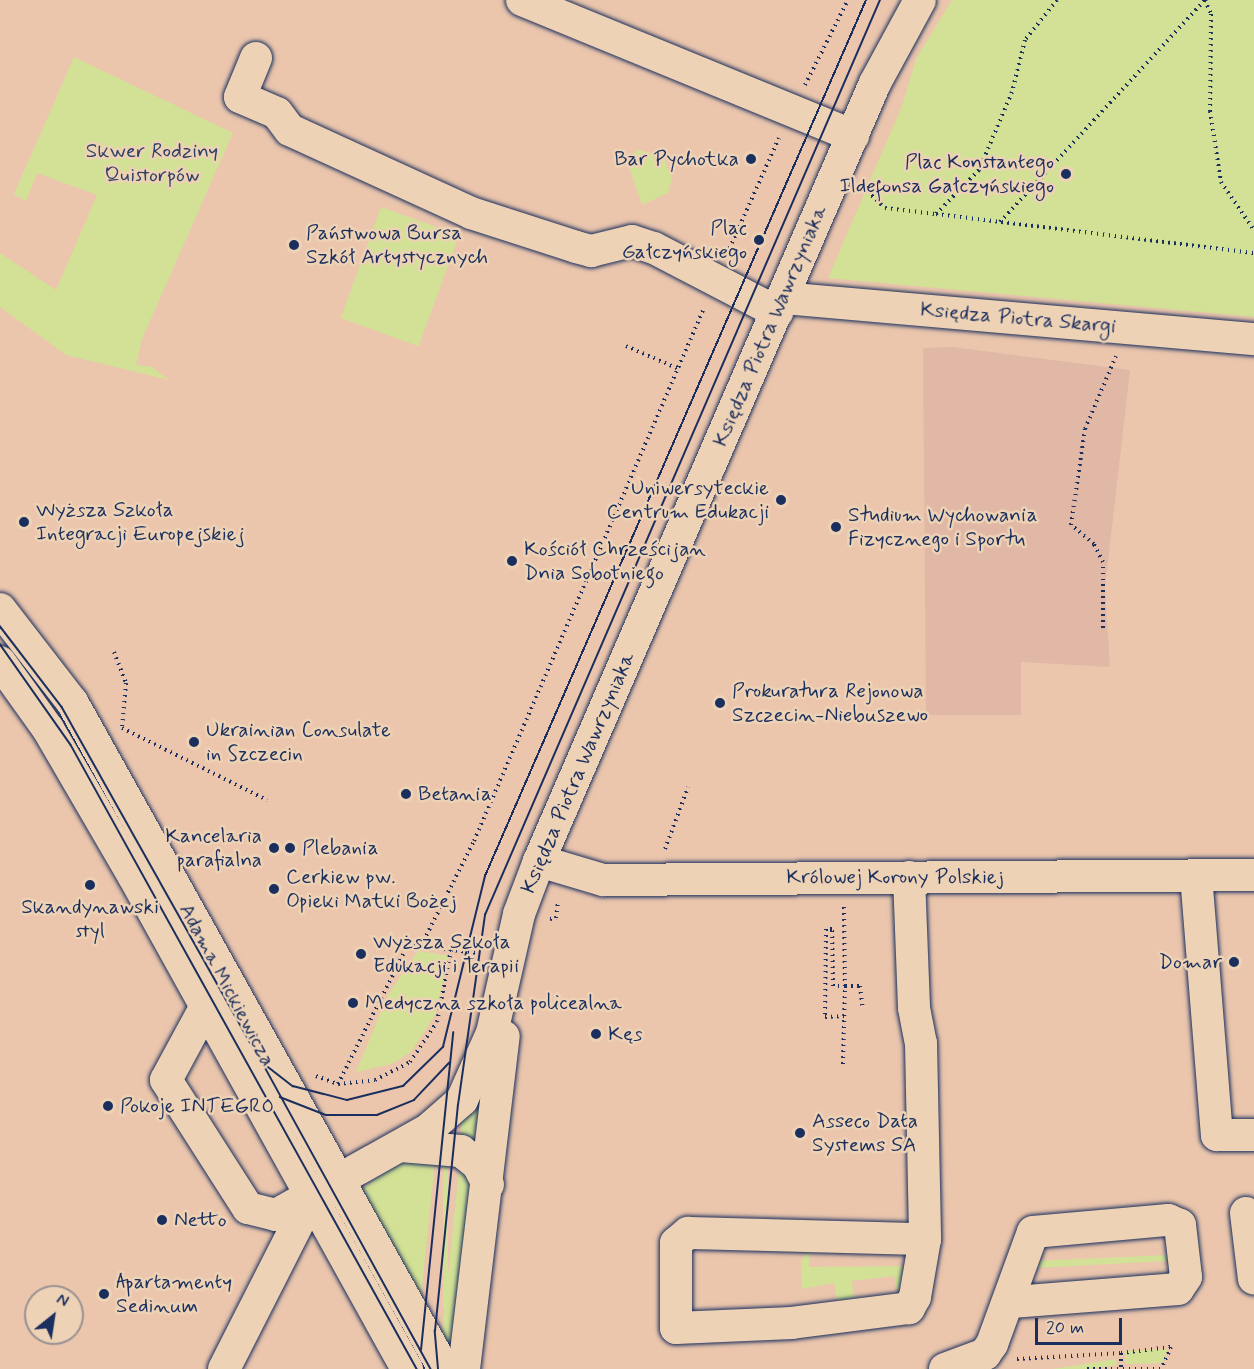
<!DOCTYPE html>
<meta charset="utf-8">
<style>
body{margin:0}
#map{position:relative;width:1254px;height:1369px;overflow:hidden;background:#ebc6ad;font-family:Mynerve,sans-serif}
div>[style]{position:absolute}
.built>*{inset:0;background:#e0b8a5}
.green>*{inset:0;background:#d2e195;transform-origin:0 0}
.path>*{height:4px;margin-top:-2px;transform-origin:0;background:repeating-linear-gradient(90deg,#1b2f5e 0 1.5px,transparent 0 6px)}
.roads{filter:drop-shadow(0 0 2px #1b2f5e) drop-shadow(0 0 2px #1b2f5e)}
.minor>*{height:32px;margin:-16px;padding:0 16px;transform-origin:16px;border-radius:16px;background:#eed2b5}
.tram>*{height:1.5px;margin:-0.75px;padding:0 0.75px;transform-origin:0.75px;border-radius:0.75px;background:#1b2f5e}
.dots>*{width:16px;height:16px;translate:-50% -50%;box-sizing:border-box;border:3px solid #eed2b5;border-radius:50%}
span{translate:-50% -50%;white-space:nowrap;text-align:center;line-height:1.15;-webkit-text-stroke:5px #eed2b5;paint-order:stroke}
.park-label{font-size:21px;color:#2d4164}
.poi-label{font-size:21px;color:#1b2f5e}
.right{translate:-100% -50%;text-align:right}
.left{translate:0 -50%;text-align:left}
.street-label{font-size:21px;color:#1b2f5e}
.north{position:absolute;left:24px;top:1285px;width:60px;height:60px;box-sizing:border-box;background:#eed2b5;border:2px solid #9a9192;border-radius:50%;rotate:30deg;font-size:16px;font-weight:700;line-height:24px;text-align:center;color:#1b2f5e}
.north::after{content:'';display:block;margin:auto;width:21px;height:27px;background:#1b2f5e;clip-path:polygon(50% 0,100% 100%,50% 72%,0 100%)}
.scale{position:absolute;left:1035px;top:1318px;width:87px;height:27px;box-sizing:border-box;border:3px solid #1b2f5e;border-top:0;padding-left:8px;font-size:18px;line-height:21px;white-space:nowrap;color:#1b2f5e;-webkit-text-stroke:4px #eed2b5;paint-order:stroke}
</style>
<div id="map">
<div class="built">
<div style="clip-path:polygon(953px 347px,1130px 370px,1105px 588px,1110px 667px,1021px 662px,1021px 715px,926px 715px,923px 348px)"></div>
</div>
<div class="green">
<div style="clip-path:polygon(952px 0,1254px 0,1254px 317px,828px 278px,902px 106px,916px 59px)"></div>
<div style="clip-path:polygon(74px 57px,233px 133px,142px 339px,136px 365px,152px 367px,169px 380px,66px 355px,0 307px,0 253px,56px 290px,97px 195px,37px 173px,26px 201px,14px 194px)"></div>
<div style="clip-path:polygon(639px 150px,663px 156px,672px 178px,668px 193px,642px 205px,626px 158px)"></div>
<div style="left:381px;top:207px;width:83px;height:118px;rotate:20deg"></div>
<div style="clip-path:polygon(418px 951px,449px 956px,435px 1015px,411px 1052px,392px 1064px,356px 1072px,388px 995px)"></div>
<div style="clip-path:polygon(486px 1089px,485px 1148px,461px 1136px,462px 1121px)"></div>
<div style="clip-path:polygon(436px 1151px,421px 1296px,361px 1189px,400px 1162px)"></div>
<div style="left:443px;top:1159px;width:5px;height:149px"></div>
<div style="clip-path:polygon(460px 1161px,472px 1173px,452px 1350px,442px 1333px)"></div>
<div style="clip-path:polygon(809px 1249px,809px 1267px,907px 1266px,907px 1275px,898px 1296px,894px 1276px,852px 1281px,854px 1303px,838px 1305px,834px 1283px,802px 1289px,801px 1261px)"></div>
<div style="clip-path:polygon(1167px 1255px,1167px 1261px,1035px 1268px,1035px 1261px)"></div>
<div style="clip-path:polygon(1168px 1349px,1162px 1363px,1125px 1364px,1125px 1351px)"></div>
<div style="left:1116px;top:1359px;width:6px;height:97px;rotate:81deg"></div>
</div>
<div class="path">
<div style="left:1057px;top:0;width:51px;rotate:128.7deg"></div>
<div style="left:1025px;top:40px;width:54px;rotate:104deg"></div>
<div style="left:1012px;top:92px;width:85px;rotate:112.9deg"></div>
<div style="left:979px;top:170px;width:62px;rotate:134.3deg"></div>
<div style="left:936px;top:214px;width:320px;rotate:7deg"></div>
<div style="left:805px;top:85px;width:95px;rotate:-63.2deg"></div>
<div style="left:863px;top:187px;width:30px;rotate:44deg"></div>
<div style="left:885px;top:208px;width:51px;rotate:6.7deg"></div>
<div style="left:1000px;top:222px;width:302px;rotate:-47.3deg"></div>
<div style="left:1205px;top:0;width:15px;rotate:67deg"></div>
<div style="left:1211px;top:14px;width:97px;rotate:90.6deg"></div>
<div style="left:1210px;top:111px;width:72px;rotate:81.2deg"></div>
<div style="left:1221px;top:182px;width:58px;rotate:55.5deg"></div>
<div style="left:727px;top:254px;width:127px;rotate:-65.9deg"></div>
<div style="left:626px;top:346px;width:58px;rotate:23.5deg"></div>
<div style="left:1103px;top:628px;width:66px;rotate:-90deg"></div>
<div style="left:1103px;top:562px;width:20px;rotate:-117deg"></div>
<div style="left:1094px;top:544px;width:30px;rotate:-140deg"></div>
<div style="left:1071px;top:525px;width:97px;rotate:-81.7deg"></div>
<div style="left:1085px;top:429px;width:79px;rotate:-67deg"></div>
<div style="left:114px;top:652px;width:33px;rotate:69deg"></div>
<div style="left:126px;top:683px;width:44px;rotate:95.2deg"></div>
<div style="left:122px;top:728px;width:162px;rotate:26.4deg"></div>
<div style="left:665px;top:849px;width:66px;rotate:-69.6deg"></div>
<div style="left:844px;top:907px;width:79px;rotate:89.3deg"></div>
<div style="left:845px;top:986px;width:15px"></div>
<div style="left:860px;top:986px;width:23px;rotate:83deg"></div>
<div style="left:550px;top:919px;width:6px;rotate:-9deg"></div>
<div style="left:556px;top:918px;width:16px;rotate:-83deg"></div>
<div style="left:421px;top:946px;width:118px;rotate:-63.2deg"></div>
<div style="left:474px;top:841px;width:581px;rotate:-66.66deg"></div>
<div style="left:843px;top:1064px;width:78px;rotate:-88.5deg"></div>
<div style="left:845px;top:986px;width:12px;rotate:180deg"></div>
<div style="left:833px;top:986px;width:57px;rotate:-91deg"></div>
<div style="left:832px;top:929px;width:6px;rotate:180deg"></div>
<div style="left:826px;top:929px;width:88px;rotate:90.7deg"></div>
<div style="left:825px;top:1017px;width:19px;rotate:-3deg"></div>
<div style="left:316px;top:1076px;width:23px;rotate:20deg"></div>
<div style="left:338px;top:1084px;width:156px;rotate:-63.3deg"></div>
<div style="left:408px;top:945px;width:71px;rotate:6.4deg"></div>
<div style="left:338px;top:1084px;width:37px;rotate:-6deg"></div>
<div style="left:375px;top:1080px;width:39px;rotate:-27deg"></div>
<div style="left:410px;top:1062px;width:48px;rotate:-56deg"></div>
<div style="left:437px;top:1022px;width:74px;rotate:-79.1deg"></div>
<div style="left:1121px;top:1353px;width:50px;rotate:-6.8deg"></div>
<div style="left:1171px;top:1347px;width:20px;rotate:114deg"></div>
<div style="left:1017px;top:1359px;width:104px;rotate:-3.3deg"></div>
<div style="left:1121px;top:1353px;width:16px;rotate:90deg"></div>
<div style="left:1087px;top:1369px;width:77px"></div>
</div>
<div class="roads">
<div class="minor">
<div style="left:522px;top:0;width:358px;rotate:22.3deg"></div>
<div style="left:256px;top:58px;width:42px;rotate:112.3deg"></div>
<div style="left:240px;top:97px;width:40px;rotate:23.4deg"></div>
<div style="left:277px;top:113px;width:21px;rotate:53deg"></div>
<div style="left:290px;top:130px;width:199px;rotate:24.6deg"></div>
<div style="left:471px;top:213px;width:110px;rotate:17.9deg"></div>
<div style="left:576px;top:247px;width:16px;rotate:15deg"></div>
<div style="left:591px;top:251px;width:42px;rotate:-13.7deg"></div>
<div style="left:632px;top:241px;width:23px;rotate:18deg"></div>
<div style="left:654px;top:248px;width:139px;rotate:27.5deg"></div>
<div style="left:783px;top:298px;width:473px;rotate:5deg"></div>
<div style="left:0;top:609px;width:118px;rotate:52.3deg"></div>
<div style="left:72px;top:702px;width:764px;rotate:60.85deg"></div>
<div style="left:0;top:662px;width:82px;rotate:54.4deg"></div>
<div style="left:48px;top:729px;width:169px;rotate:59.8deg"></div>
<div style="left:133px;top:875px;width:565px;rotate:60.98deg"></div>
<div style="left:539px;top:861px;width:67px;rotate:16.5deg"></div>
<div style="left:603px;top:880px;width:651px;rotate:-0.44deg"></div>
<div style="left:1196px;top:875px;width:261px;rotate:85.4deg"></div>
<div style="left:1217px;top:1135px;width:37px"></div>
<div style="left:909px;top:877px;width:131px;rotate:87.8deg"></div>
<div style="left:914px;top:1008px;width:36px;rotate:79deg"></div>
<div style="left:921px;top:1043px;width:196px;rotate:88.8deg"></div>
<div style="left:925px;top:1239px;width:59px;rotate:99.8deg"></div>
<div style="left:915px;top:1297px;width:13px;rotate:119deg"></div>
<div style="left:909px;top:1308px;width:118px;rotate:172.7deg"></div>
<div style="left:792px;top:1323px;width:116px;rotate:177.5deg"></div>
<div style="left:676px;top:1328px;width:85px;rotate:-90deg"></div>
<div style="left:676px;top:1243px;width:16px;rotate:-40deg"></div>
<div style="left:688px;top:1233px;width:237px;rotate:1.5deg"></div>
<div style="left:206px;top:1006px;width:84px;rotate:118.4deg"></div>
<div style="left:166px;top:1080px;width:152px;rotate:57.4deg"></div>
<div style="left:248px;top:1208px;width:29px;rotate:14deg"></div>
<div style="left:276px;top:1215px;width:176px;rotate:-29.3deg"></div>
<div style="left:429px;top:1129px;width:44px;rotate:-41.3deg"></div>
<div style="left:462px;top:1100px;width:73px;rotate:-65.9deg"></div>
<div style="left:492px;top:1033px;width:122px;rotate:-77.2deg"></div>
<div style="left:519px;top:914px;width:57px;rotate:-69.3deg"></div>
<div style="left:539px;top:861px;width:847px;rotate:-66.64deg"></div>
<div style="left:875px;top:83px;width:94px;rotate:-61.5deg"></div>
<div style="left:401px;top:1146px;width:60px;rotate:4.8deg"></div>
<div style="left:461px;top:1151px;width:22px;rotate:39deg"></div>
<div style="left:478px;top:1165px;width:22px;rotate:63deg"></div>
<div style="left:1246px;top:1213px;width:66px;rotate:83.1deg"></div>
<div style="left:224px;top:1369px;width:168px;rotate:-63.1deg"></div>
<div style="left:300px;top:1219px;width:23px;rotate:-41deg"></div>
<div style="left:464px;top:1369px;width:335px;rotate:-83.2deg"></div>
<div style="left:945px;top:1369px;width:43px;rotate:-20.6deg"></div>
<div style="left:985px;top:1354px;width:12px;rotate:-55deg"></div>
<div style="left:992px;top:1344px;width:119px;rotate:-69.9deg"></div>
<div style="left:1033px;top:1232px;width:136px;rotate:-5.1deg"></div>
<div style="left:1168px;top:1220px;width:13px;rotate:23deg"></div>
<div style="left:1180px;top:1225px;width:52px;rotate:83.4deg"></div>
<div style="left:1186px;top:1277px;width:14px;rotate:124deg"></div>
<div style="left:1178px;top:1289px;width:167px;rotate:175.5deg"></div>
</div>
</div>
<div class="tram">
<div style="left:0;top:626px;width:102px;rotate:52.6deg"></div>
<div style="left:62px;top:707px;width:392px;rotate:60.7deg"></div>
<div style="left:0;top:644px;width:123px;rotate:54.9deg"></div>
<div style="left:71px;top:745px;width:714px;rotate:60.99deg"></div>
<div style="left:250px;top:1042px;width:29px;rotate:55deg"></div>
<div style="left:267px;top:1066px;width:33px;rotate:38deg"></div>
<div style="left:293px;top:1086px;width:56px;rotate:14.5deg"></div>
<div style="left:347px;top:1100px;width:58px;rotate:-14deg"></div>
<div style="left:403px;top:1086px;width:56px;rotate:-44.3deg"></div>
<div style="left:443px;top:1047px;width:176px;rotate:-76.2deg"></div>
<div style="left:485px;top:876px;width:955px;rotate:-66.49deg"></div>
<div style="left:266px;top:1069px;width:342px;rotate:61.2deg"></div>
<div style="left:280px;top:1097px;width:49px;rotate:21.4deg"></div>
<div style="left:326px;top:1115px;width:51px"></div>
<div style="left:377px;top:1115px;width:40px;rotate:-22deg"></div>
<div style="left:414px;top:1100px;width:51px;rotate:-46.6deg"></div>
<div style="left:421px;top:1350px;width:319px;rotate:-84.2deg"></div>
<div style="left:438px;top:1369px;width:38px;rotate:-95deg"></div>
<div style="left:435px;top:1331px;width:227px;rotate:-84.2deg"></div>
<div style="left:458px;top:1105px;width:192px;rotate:-81.9deg"></div>
<div style="left:485px;top:915px;width:997px;rotate:-66.65deg"></div>
</div>
<div class="dots">
<div style="left:751px;top:159px;background:#1b2f5e"></div>
<div style="left:1066px;top:174px;background:#1b2f5e"></div>
<div style="left:759px;top:240px;background:#1b2f5e"></div>
<div style="left:294px;top:245px;background:#1b2f5e"></div>
<div style="left:781px;top:500px;background:#1b2f5e"></div>
<div style="left:24px;top:522px;background:#1b2f5e"></div>
<div style="left:836px;top:527px;background:#1b2f5e"></div>
<div style="left:512px;top:561px;background:#1b2f5e"></div>
<div style="left:720px;top:703px;background:#1b2f5e"></div>
<div style="left:194px;top:742px;background:#1b2f5e"></div>
<div style="left:406px;top:794px;background:#1b2f5e"></div>
<div style="left:274px;top:848px;background:#1b2f5e"></div>
<div style="left:290px;top:848px;background:#1b2f5e"></div>
<div style="left:90px;top:885px;background:#1b2f5e"></div>
<div style="left:274px;top:889px;background:#1b2f5e"></div>
<div style="left:361px;top:954px;background:#1b2f5e"></div>
<div style="left:1234px;top:962px;background:#1b2f5e"></div>
<div style="left:353px;top:1003px;background:#1b2f5e"></div>
<div style="left:596px;top:1034px;background:#1b2f5e"></div>
<div style="left:108px;top:1106px;background:#1b2f5e"></div>
<div style="left:800px;top:1133px;background:#1b2f5e"></div>
<div style="left:162px;top:1220px;background:#1b2f5e"></div>
<div style="left:104px;top:1294px;background:#1b2f5e"></div>
</div>
<div class="park-label">
<span style="left:152px;top:163px">Skwer Rodziny<br>Quistorpów</span>
</div>
<div class="poi-label">
<span class="right" style="left:739px;top:159px">Bar Pychotka</span>
<span class="right" style="left:1054px;top:174px">Plac Konstantego<br>Ildefonsa Gałczyńskiego</span>
<span class="right" style="left:747px;top:240px">Plac<br>Gałczyńskiego</span>
<span class="left" style="left:306px;top:245px">Państwowa Bursa<br>Szkół Artystycznych</span>
<span class="right" style="left:769px;top:500px">Uniwersyteckie<br>Centrum Edukacji</span>
<span class="left" style="left:36px;top:522px">Wyższa Szkoła<br>Integracji Europejskiej</span>
<span class="left" style="left:848px;top:527px">Studium Wychowania<br>Fizycznego i Sportu</span>
<span class="left" style="left:524px;top:561px">Kościół Chrześcijan<br>Dnia Sobotniego</span>
<span class="left" style="left:732px;top:703px">Prokuratura Rejonowa<br>Szczecin-Niebuszewo</span>
<span class="left" style="left:206px;top:742px">Ukrainian Consulate<br>in Szczecin</span>
<span class="left" style="left:418px;top:794px">Betania</span>
<span class="right" style="left:262px;top:848px">Kancelaria<br>parafialna</span>
<span class="left" style="left:302px;top:848px">Plebania</span>
<span class="left" style="left:286px;top:889px">Cerkiew pw.<br>Opieki Matki Bożej</span>
<span style="left:90px;top:919px">Skandynawski<br>styl</span>
<span class="left" style="left:373px;top:954px">Wyższa Szkoła<br>Edukacji i Terapii</span>
<span class="right" style="left:1222px;top:962px">Domar</span>
<span class="left" style="left:365px;top:1003px">Medyczna szkoła policealna</span>
<span class="left" style="left:608px;top:1034px">Kęs</span>
<span class="left" style="left:120px;top:1106px">Pokoje INTEGRO</span>
<span class="left" style="left:812px;top:1133px">Asseco Data<br>Systems SA</span>
<span class="left" style="left:174px;top:1220px">Netto</span>
<span class="left" style="left:116px;top:1294px">Apartamenty<br>Sedinum</span>
</div>
<div class="street-label">
<span style="left:1018px;top:318px;rotate:5deg">Księdza Piotra Skargi</span>
<span style="left:770px;top:326px;rotate:-67deg">Księdza Piotra Wawrzyniaka</span>
<span style="left:578px;top:773px;rotate:-67deg">Księdza Piotra Wawrzyniaka</span>
<span style="left:895px;top:877px">Królowej Korony Polskiej</span>
<span style="left:227px;top:985px;rotate:62deg">Adama Mickiewicza</span>
</div>
<div class="north">N</div>
<div class="scale">20 m</div>
</div>
